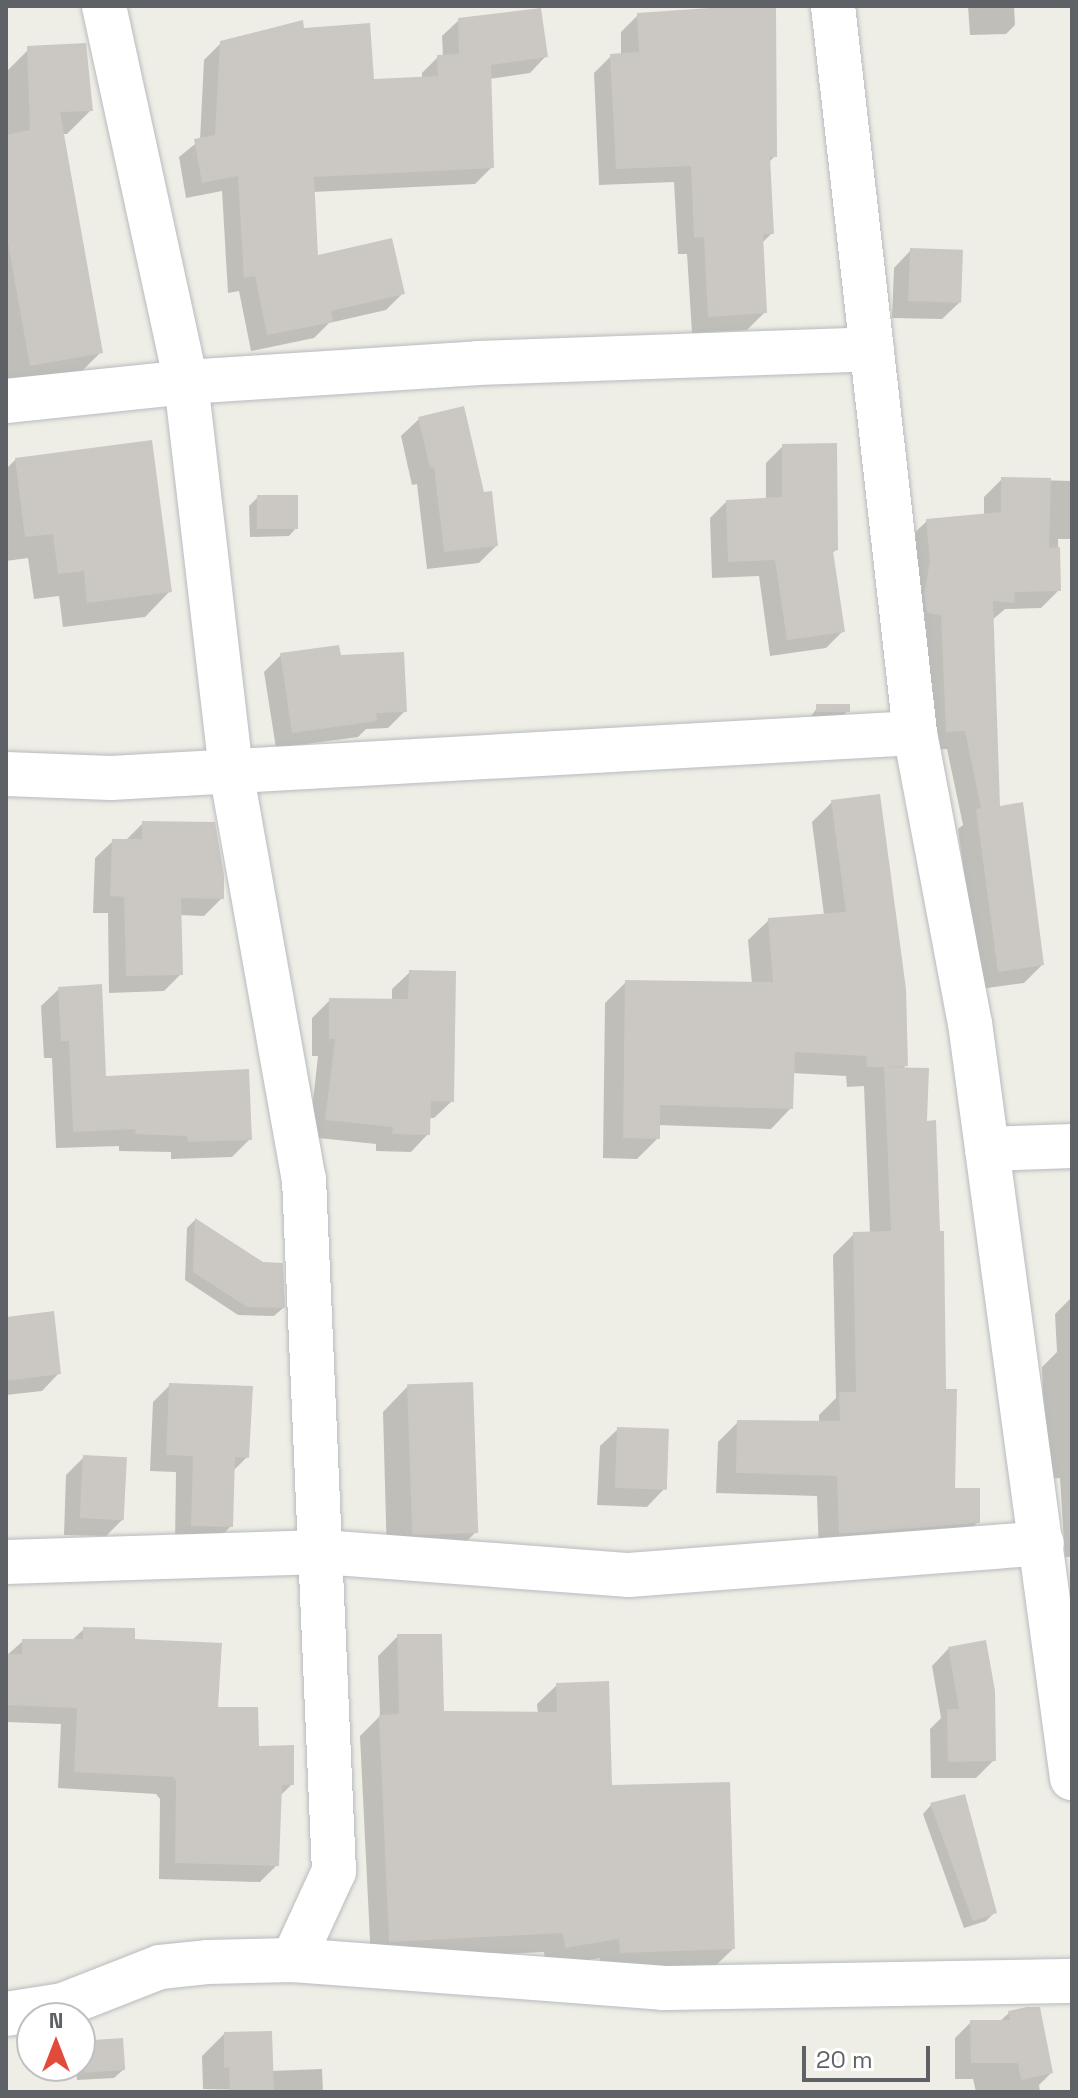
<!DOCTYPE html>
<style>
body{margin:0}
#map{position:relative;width:1078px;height:2098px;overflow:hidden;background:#efeee6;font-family:"Space Grotesk",sans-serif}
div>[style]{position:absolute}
.shadow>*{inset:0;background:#0003}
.building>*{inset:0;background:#cbc8c3;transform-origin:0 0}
.roads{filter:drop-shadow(0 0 2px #b8bbbf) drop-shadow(0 0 2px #b8bbbf)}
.minor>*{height:44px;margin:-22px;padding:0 22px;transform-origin:22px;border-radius:22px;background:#fff}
span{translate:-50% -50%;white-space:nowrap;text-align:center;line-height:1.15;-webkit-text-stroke:8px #fff;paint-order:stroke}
.frame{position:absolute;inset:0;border:8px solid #5e6166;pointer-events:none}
.north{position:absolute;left:16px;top:2002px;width:80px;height:80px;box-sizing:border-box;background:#fff;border:2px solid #bfc0c2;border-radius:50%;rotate:0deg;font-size:22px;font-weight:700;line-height:32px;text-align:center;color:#5e6166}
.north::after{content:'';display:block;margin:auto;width:28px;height:36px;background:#e24b39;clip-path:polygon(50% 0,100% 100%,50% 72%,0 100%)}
.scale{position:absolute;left:802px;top:2046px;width:128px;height:36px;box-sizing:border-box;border:4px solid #5e6166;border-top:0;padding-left:10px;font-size:24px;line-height:28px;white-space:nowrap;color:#5e6166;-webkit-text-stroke:6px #fff;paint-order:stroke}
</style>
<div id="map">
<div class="shadow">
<div style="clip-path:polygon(737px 6px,774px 6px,775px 156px,769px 162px,772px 233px,761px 244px,765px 312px,747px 330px,692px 333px,687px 254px,678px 254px,674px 182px,599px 185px,594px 73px,611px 56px,621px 55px,621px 32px,638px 15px,732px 11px)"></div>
<div style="clip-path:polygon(968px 6px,1014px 6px,1015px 25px,1006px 34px,970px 35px)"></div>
<div style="clip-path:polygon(459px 20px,546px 56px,530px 73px,489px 79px,492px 167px,475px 184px,313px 192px,316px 258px,403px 293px,386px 310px,329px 323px,314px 338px,251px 351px,239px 291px,228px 293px,222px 191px,186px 198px,179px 157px,200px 140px,204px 60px,221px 43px,303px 30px,372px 81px,422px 79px,422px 73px,438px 57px,443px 57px,442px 36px)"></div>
<div style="clip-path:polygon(28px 50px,91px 110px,67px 134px,62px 134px,101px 352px,77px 376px,6px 388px,6px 72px)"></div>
<div style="clip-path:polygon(911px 250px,960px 302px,942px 319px,892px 318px,894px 268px)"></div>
<div style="clip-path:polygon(419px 419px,496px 546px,479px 563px,427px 569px,417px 484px,412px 485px,401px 436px)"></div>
<div style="clip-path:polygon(783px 446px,836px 550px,831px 554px,843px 631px,826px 648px,770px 656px,759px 576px,712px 578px,710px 518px,727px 501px,766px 499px,766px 463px)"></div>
<div style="clip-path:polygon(16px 459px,170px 591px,145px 617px,63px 627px,59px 596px,34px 599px,28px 558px,6px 561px,6px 469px)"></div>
<div style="clip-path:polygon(1002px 479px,1072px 481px,1072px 539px,1058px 539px,1059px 590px,1041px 608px,1005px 609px,991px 621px,998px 808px,1042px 965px,1024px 983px,980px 989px,958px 829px,963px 825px,947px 749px,929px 750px,908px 539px,927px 521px,984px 515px,984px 497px)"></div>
<div style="clip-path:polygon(258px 497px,297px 527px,289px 536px,250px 537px,249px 506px)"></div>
<div style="clip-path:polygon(281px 655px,339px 657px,405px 711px,388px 728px,366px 729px,358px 737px,276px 748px,264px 672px)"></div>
<div style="clip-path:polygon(817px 708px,848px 711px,839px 719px,808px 721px)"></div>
<div style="clip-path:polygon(832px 802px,906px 1065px,903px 1069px,925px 1123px,953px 1490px,978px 1522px,957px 1543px,819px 1553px,817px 1496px,716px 1493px,718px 1442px,738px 1422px,819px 1423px,819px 1415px,836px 1398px,833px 1255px,854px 1234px,870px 1234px,864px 1086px,847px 1087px,846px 1076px,792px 1073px,791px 1108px,771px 1129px,658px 1125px,658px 1138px,637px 1159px,603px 1158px,605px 1003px,626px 982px,752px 984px,748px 940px,769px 920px,824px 915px,812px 822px)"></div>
<div style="clip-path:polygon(143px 823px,222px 898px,204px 916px,179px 915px,181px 974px,164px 991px,109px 993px,108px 913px,93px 913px,95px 858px,113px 841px,125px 841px)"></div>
<div style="clip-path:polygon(410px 972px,452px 1101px,434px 1118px,429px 1118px,428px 1134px,411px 1152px,376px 1151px,376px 1144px,309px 1137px,318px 1056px,312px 1056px,312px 1018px,330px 1000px,392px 1001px,392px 989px)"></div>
<div style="clip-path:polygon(59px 989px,104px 1078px,250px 1139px,232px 1157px,171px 1159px,171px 1152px,119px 1151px,119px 1146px,56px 1148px,52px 1058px,44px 1058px,41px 1006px)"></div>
<div style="clip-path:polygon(195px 1220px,283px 1308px,274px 1316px,238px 1315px,185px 1280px,187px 1228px)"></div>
<div style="clip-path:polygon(1072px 1297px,1072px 1557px,1065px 1557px,1060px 1478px,1046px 1479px,1042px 1367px,1057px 1352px,1055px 1314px)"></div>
<div style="clip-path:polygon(6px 1319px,59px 1373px,42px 1391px,6px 1395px)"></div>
<div style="clip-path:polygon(170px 1385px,247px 1457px,232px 1472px,231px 1526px,213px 1544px,175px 1542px,176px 1472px,150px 1471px,153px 1402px)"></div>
<div style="clip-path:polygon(408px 1386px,476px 1532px,450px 1557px,387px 1558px,383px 1412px)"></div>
<div style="clip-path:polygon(618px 1429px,664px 1489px,647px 1507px,597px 1505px,600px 1446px)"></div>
<div style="clip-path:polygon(84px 1457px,124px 1518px,106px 1536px,64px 1535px,66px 1475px)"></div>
<div style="clip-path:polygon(84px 1629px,133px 1641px,216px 1709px,292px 1784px,279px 1797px,277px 1865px,260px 1882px,159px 1879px,160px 1799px,156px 1794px,58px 1788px,61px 1724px,6px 1722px,6px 1656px,23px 1641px,71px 1641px)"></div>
<div style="clip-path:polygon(398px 1636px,443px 1713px,538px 1714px,537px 1704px,557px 1685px,610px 1787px,733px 1949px,713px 1968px,601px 1972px,600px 1958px,546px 1967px,544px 1952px,371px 1961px,360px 1736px,380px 1716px,378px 1656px)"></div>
<div style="clip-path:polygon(949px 1648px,994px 1760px,976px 1778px,931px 1778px,930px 1729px,941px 1718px,932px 1666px)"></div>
<div style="clip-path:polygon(931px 1805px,994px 1913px,986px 1921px,964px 1928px,923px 1814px)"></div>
<div style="clip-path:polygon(1009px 2013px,1051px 2073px,1039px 2085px,1040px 2092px,976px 2092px,973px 2079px,955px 2079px,955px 2038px,971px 2022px,999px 2022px)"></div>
<div style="clip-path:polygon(224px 2034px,271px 2071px,322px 2069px,323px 2092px,203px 2089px,202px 2056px)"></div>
<div style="clip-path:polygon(83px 2042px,123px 2070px,114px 2078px,77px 2080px,76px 2066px,80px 2066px,80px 2045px)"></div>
</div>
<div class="building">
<div style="clip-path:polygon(738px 6px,776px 6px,777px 157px,770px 157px,774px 234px,763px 234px,767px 313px,708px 317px,704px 237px,694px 238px,691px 166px,616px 169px,610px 54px,639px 52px,637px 13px)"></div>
<div style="clip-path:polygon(541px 8px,548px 57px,491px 65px,494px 168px,314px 177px,318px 255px,392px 238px,405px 294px,331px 311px,333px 322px,267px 335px,255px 276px,244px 278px,238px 176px,202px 183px,194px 139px,215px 135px,220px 41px,303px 20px,304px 28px,370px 23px,374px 79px,438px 76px,437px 55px,459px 54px,458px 18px)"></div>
<div style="clip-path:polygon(86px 43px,93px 111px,60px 112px,103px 353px,30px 366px,6px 232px,6px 135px,30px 130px,27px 46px)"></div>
<div style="left:910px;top:248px;width:53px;height:53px;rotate:2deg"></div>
<div style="clip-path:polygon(464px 406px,484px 492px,492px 491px,498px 546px,444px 552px,434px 467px,430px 468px,418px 417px)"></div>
<div style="clip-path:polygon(152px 440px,172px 592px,87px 603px,84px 571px,58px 574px,53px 534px,25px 537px,15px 458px)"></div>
<div style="clip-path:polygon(837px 443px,838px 550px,833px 551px,845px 632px,787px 640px,775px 560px,728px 562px,726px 500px,782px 497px,782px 444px)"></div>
<div style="clip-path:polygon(1001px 477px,1051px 478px,1049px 548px,1060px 547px,1061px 591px,1015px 592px,1014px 603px,993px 601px,1000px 806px,1023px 802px,1044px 965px,998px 972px,976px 809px,981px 808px,965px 731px,946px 732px,941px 615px,927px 613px,924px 594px,930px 561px,926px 519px,1001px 512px)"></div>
<div style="left:257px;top:495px;width:41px;height:34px"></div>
<div style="clip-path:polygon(339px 645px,341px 655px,404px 652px,407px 712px,376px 713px,377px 721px,292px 733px,280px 653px)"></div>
<div style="left:850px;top:704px;width:8px;height:34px;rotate:90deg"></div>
<div style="clip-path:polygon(880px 794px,906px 989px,908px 1066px,885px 1067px,929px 1068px,927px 1121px,936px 1120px,940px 1231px,944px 1231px,946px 1389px,957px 1389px,955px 1488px,980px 1488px,980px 1523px,839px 1534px,837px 1476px,736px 1473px,737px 1420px,840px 1421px,839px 1392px,856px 1392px,853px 1232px,891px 1231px,884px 1067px,867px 1067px,866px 1056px,795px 1052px,793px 1109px,660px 1105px,660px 1139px,623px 1138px,625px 980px,773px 982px,768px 918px,846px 912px,831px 800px)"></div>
<div style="clip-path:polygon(142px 821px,215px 822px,224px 875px,224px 899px,181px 898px,183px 975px,126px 976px,124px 897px,110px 896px,112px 839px,142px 839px)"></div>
<div style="clip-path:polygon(409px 970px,456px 971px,454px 1102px,431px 1101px,430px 1135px,392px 1134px,393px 1127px,325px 1120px,335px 1039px,329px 1039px,329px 998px,408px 999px)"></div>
<div style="clip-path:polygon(102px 984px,106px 1076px,249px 1069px,252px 1140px,188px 1142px,187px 1136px,135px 1134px,136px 1129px,73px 1132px,69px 1041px,61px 1041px,58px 987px)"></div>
<div style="clip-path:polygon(195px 1218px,263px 1262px,283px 1263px,285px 1308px,247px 1307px,193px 1272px)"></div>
<div style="clip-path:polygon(54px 1311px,61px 1374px,6px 1381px,6px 1317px)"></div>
<div style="left:473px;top:1382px;width:151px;height:66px;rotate:88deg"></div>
<div style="clip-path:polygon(169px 1383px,253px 1386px,249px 1458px,235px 1457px,233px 1527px,191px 1526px,193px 1456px,166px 1455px)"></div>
<div style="left:617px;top:1427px;width:52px;height:61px;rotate:2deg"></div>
<div style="left:83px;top:1455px;width:44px;height:63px;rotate:3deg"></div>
<div style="clip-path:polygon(83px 1627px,135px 1628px,135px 1639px,222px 1643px,218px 1707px,258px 1707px,259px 1746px,294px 1745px,294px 1785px,282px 1785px,279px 1866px,175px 1863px,176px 1781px,173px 1777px,74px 1772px,77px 1708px,6px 1705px,6px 1654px,22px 1654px,22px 1639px,83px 1639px)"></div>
<div style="clip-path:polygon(397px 1634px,442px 1634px,444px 1711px,557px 1712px,556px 1683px,609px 1681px,612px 1785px,730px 1782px,735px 1949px,620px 1953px,619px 1939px,565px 1948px,563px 1933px,389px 1942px,379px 1715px,399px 1714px)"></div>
<div style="clip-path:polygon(986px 1640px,995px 1691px,996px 1761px,948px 1762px,947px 1709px,959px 1709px,948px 1647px)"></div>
<div style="clip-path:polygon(965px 1794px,997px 1913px,973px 1921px,930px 1803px)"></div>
<div style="clip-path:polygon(1027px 2007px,1040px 2007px,1053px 2073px,1021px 2080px,1018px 2063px,971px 2063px,970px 2020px,1010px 2020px,1008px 2011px)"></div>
<div style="clip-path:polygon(272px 2031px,274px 2092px,230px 2092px,229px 2067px,224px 2068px,224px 2032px)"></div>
<div style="left:123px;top:2038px;width:32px;height:41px;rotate:86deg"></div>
</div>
<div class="roads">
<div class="minor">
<div style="left:104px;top:6px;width:385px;rotate:77.7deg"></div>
<div style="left:186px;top:382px;width:392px;rotate:83.4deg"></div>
<div style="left:231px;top:771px;width:414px;rotate:79.9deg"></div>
<div style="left:304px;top:1179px;width:693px;rotate:87.52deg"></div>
<div style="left:334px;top:1871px;width:98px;rotate:114.7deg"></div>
<div style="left:833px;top:6px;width:732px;rotate:83.56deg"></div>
<div style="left:915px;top:733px;width:295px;rotate:79.3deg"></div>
<div style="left:970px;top:1023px;width:762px;rotate:82.31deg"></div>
<div style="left:6px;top:401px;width:181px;rotate:-6deg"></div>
<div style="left:186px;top:382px;width:293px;rotate:-3.7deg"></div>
<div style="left:478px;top:363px;width:394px;rotate:-2deg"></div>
<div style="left:6px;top:774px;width:105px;rotate:2.2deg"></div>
<div style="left:111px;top:778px;width:805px;rotate:-3.2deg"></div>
<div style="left:987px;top:1149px;width:85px;rotate:-2deg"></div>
<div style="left:6px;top:1562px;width:316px;rotate:-1.8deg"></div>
<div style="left:322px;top:1552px;width:308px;rotate:4.3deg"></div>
<div style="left:629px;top:1575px;width:414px;rotate:-4.4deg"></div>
<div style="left:6px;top:2014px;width:58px;rotate:-9deg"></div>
<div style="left:63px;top:2005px;width:104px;rotate:-21.4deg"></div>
<div style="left:160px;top:1967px;width:47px;rotate:-6.1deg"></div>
<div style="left:207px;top:1962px;width:86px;rotate:-1.3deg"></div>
<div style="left:293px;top:1960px;width:370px;rotate:4.3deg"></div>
<div style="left:662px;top:1988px;width:410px;rotate:-1deg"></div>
</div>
</div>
<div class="frame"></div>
<div class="north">N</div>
<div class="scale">20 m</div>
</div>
